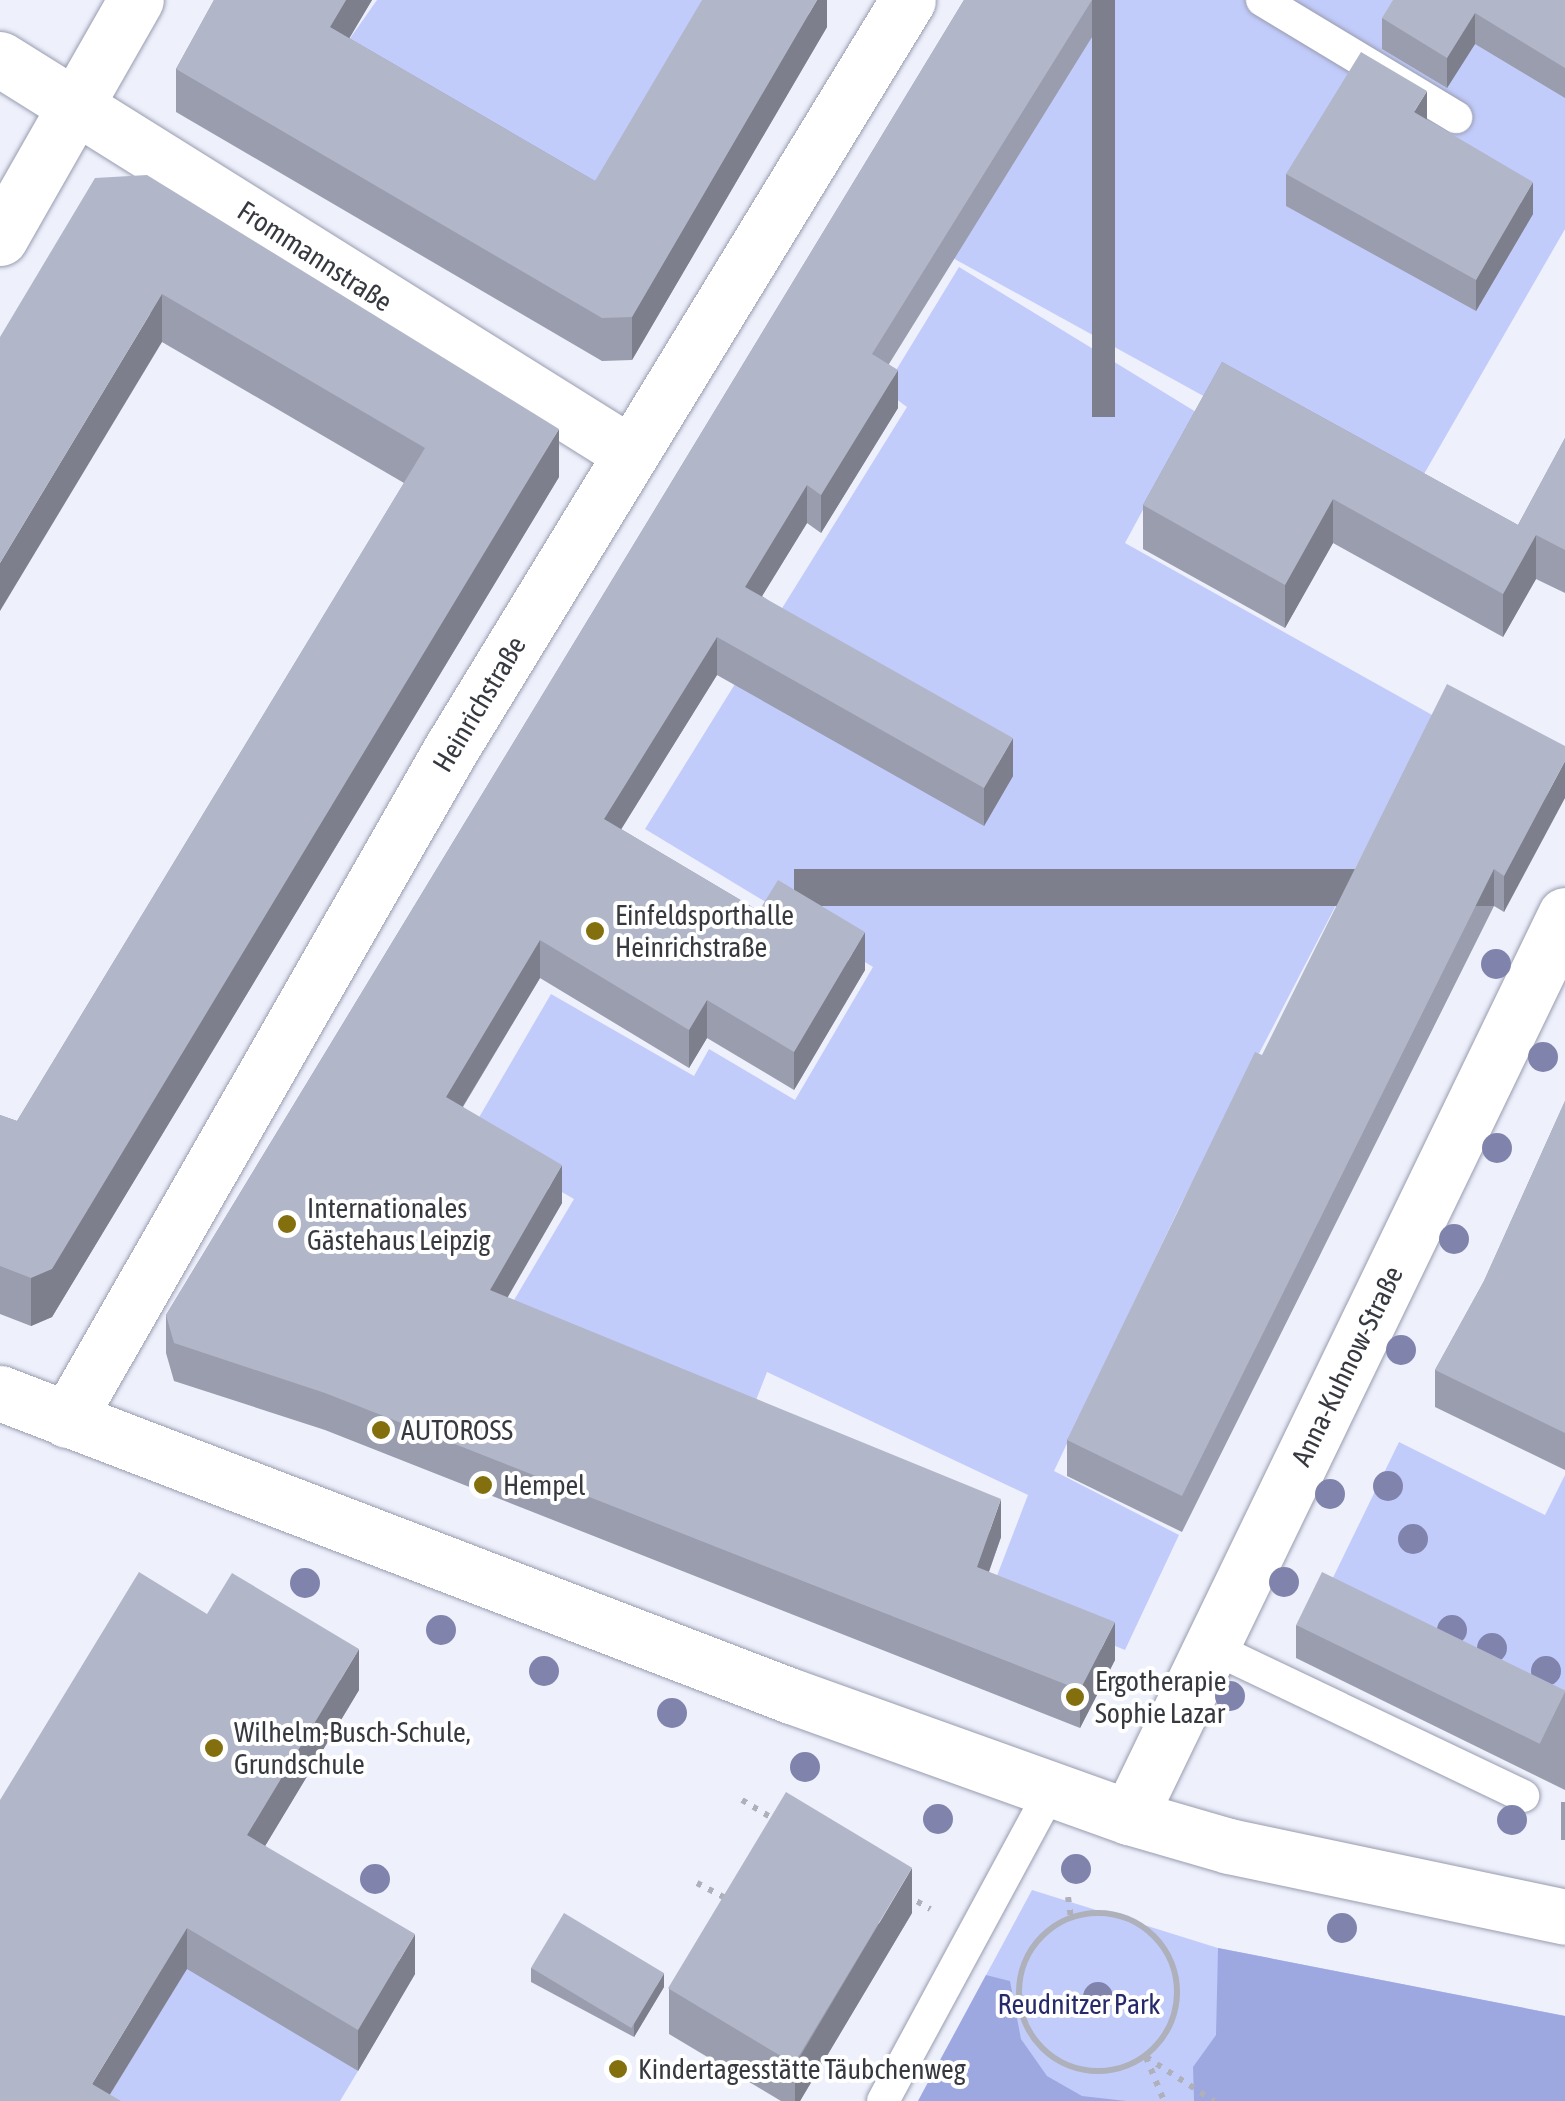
<!DOCTYPE html>
<meta charset="utf-8">
<style>
body{margin:0}
#map{position:relative;width:1565px;height:2101px;overflow:hidden;background:#eef0fc;font-family:"Asap Condensed",sans-serif}
div>[style]{position:absolute}
.green>*{inset:0;background:#c2ccfb}
.forest>*{inset:0;background:#9ea8e0}
.path>*{height:6px;margin-top:-3px;transform-origin:0;background:repeating-linear-gradient(90deg,#aeb0ba 0 5px,transparent 0 13px)}
.path>.ring{margin:-3px;padding:0;box-sizing:content-box;background:none;border:6px solid #aeb0ba;border-radius:50%}
.roads{filter:drop-shadow(0 0 2px #989cae) drop-shadow(0 0 2px #989cae)}
.service>*{height:32px;margin:-16px;padding:0 16px;transform-origin:16px;border-radius:16px;background:#fff}
.minor>*{height:55px;margin:-27.5px;padding:0 27.5px;transform-origin:27.5px;border-radius:27.5px;background:#fff}
.tertiary>*{height:55px;margin:-27.5px;padding:0 27.5px;transform-origin:27.5px;border-radius:27.5px;background:#fff}
.trees>*{width:30px;height:30px;margin:-15px;border-radius:50%;background:#8083ac}
.wall>*{inset:0;background:#999dad;transform-origin:0 0}
.shaded-wall>*{inset:0;background:#7d7f8d;transform-origin:0 0}
.building>*{inset:0;background:#b2b6c9;transform-origin:0 0}
.dots>*{width:28px;height:28px;translate:-50% -50%;box-sizing:border-box;border:5px solid #fff;border-radius:50%}
span{translate:-50% -50%;white-space:nowrap;text-align:center;line-height:1.15;-webkit-text-stroke:8px #fff;paint-order:stroke}
.street-label{font-size:28px;color:#373940}
.poi-label{font-size:28px;color:#373940}
.left{translate:0 -50%;text-align:left}
.park-label{font-size:28px;color:#262a6b}
</style>
<div id="map">
<div class="green">
<div style="clip-path:polygon(377px 0,720px 0,592px 220px,346px 44px)"></div>
<div style="clip-path:polygon(990px 0,1565px 0,1565px 229px,1405px 507px,862px 208px)"></div>
<div style="clip-path:polygon(959px 267px,1196px 412px,1125px 543px,1434px 716px,1179px 1208px,1054px 1471px,1179px 1535px,1125px 1650px,990px 1594px,1028px 1495px,767px 1372px,745px 1428px,498px 1327px,574px 1199px,467px 1138px,551px 994px,694px 1076px,709px 1049px,795px 1100px,873px 967px,645px 829px,907px 407px,884px 390px)"></div>
<div style="clip-path:polygon(1399px 1442px,1545px 1515px,1565px 1475px,1565px 1712px,1326px 1592px)"></div>
<div style="clip-path:polygon(1032px 1890px,1218px 1948px,1565px 2016px,1565px 2101px,918px 2101px)"></div>
<div style="clip-path:polygon(190px 1963px,358px 2071px,340px 2101px,106px 2101px)"></div>
</div>
<div class="forest">
<div style="clip-path:polygon(1218px 1948px,1565px 2016px,1565px 2101px,1194px 2101px,1193px 2067px,1216px 2035px)"></div>
<div style="clip-path:polygon(986px 1975px,1010px 1981px,1021px 2039px,1047px 2076px,1082px 2096px,1126px 2101px,918px 2101px)"></div>
</div>
<div class="path">
<div style="left:742px;top:1800px;width:39px;rotate:31deg"></div>
<div style="left:697px;top:1883px;width:34px;rotate:28deg"></div>
<div style="left:906px;top:1895px;width:28px;rotate:30deg"></div>
<div style="left:1068px;top:1897px;width:21px;rotate:82deg"></div>
<div class="ring" style="left:1019px;top:1913px;width:152px;height:152px"></div>
<div style="left:1146px;top:2057px;width:81px;rotate:32.9deg"></div>
<div style="left:1146px;top:2057px;width:48px;rotate:67.8deg"></div>
</div>
<div class="roads">
<div class="service">
<div style="left:1262px;top:0;width:227px;rotate:31.1deg"></div>
<div style="left:1211px;top:1647px;width:346px;rotate:25.5deg"></div>
<div style="left:883px;top:2101px;width:355px;rotate:-61.6deg"></div>
</div>
<div class="minor">
<div style="left:0;top:59px;width:743px;rotate:32.02deg"></div>
<div style="left:0;top:238px;width:274px;rotate:-60.3deg"></div>
<div style="left:67px;top:1420px;width:773px;rotate:-60.22deg"></div>
<div style="left:451px;top:749px;width:877px;rotate:-58.61deg"></div>
<div style="left:1129px;top:1817px;width:1002px;rotate:-64.2deg"></div>
</div>
<div class="tertiary">
<div style="left:0;top:1393px;width:847px;rotate:20.96deg"></div>
<div style="left:791px;top:1696px;width:359px;rotate:19.7deg"></div>
<div style="left:1129px;top:1817px;width:104px;rotate:16.2deg"></div>
<div style="left:1229px;top:1846px;width:343px;rotate:11.9deg"></div>
</div>
</div>
<div class="trees">
<div style="left:1496px;top:964px"></div>
<div style="left:1543px;top:1057px"></div>
<div style="left:1497px;top:1148px"></div>
<div style="left:1454px;top:1239px"></div>
<div style="left:1401px;top:1350px"></div>
<div style="left:1388px;top:1486px"></div>
<div style="left:1330px;top:1494px"></div>
<div style="left:1413px;top:1539px"></div>
<div style="left:1284px;top:1582px"></div>
<div style="left:305px;top:1583px"></div>
<div style="left:441px;top:1630px"></div>
<div style="left:1452px;top:1630px"></div>
<div style="left:1492px;top:1648px"></div>
<div style="left:544px;top:1671px"></div>
<div style="left:1546px;top:1671px"></div>
<div style="left:1230px;top:1696px"></div>
<div style="left:672px;top:1713px"></div>
<div style="left:805px;top:1767px"></div>
<div style="left:938px;top:1819px"></div>
<div style="left:1512px;top:1820px"></div>
<div style="left:1076px;top:1869px"></div>
<div style="left:375px;top:1879px"></div>
<div style="left:1342px;top:1928px"></div>
<div style="left:1098px;top:1997px"></div>
</div>
<div class="wall">
<div style="clip-path:polygon(214px 0,372px 0,349px 38px,595px 181px,827px 0,827px 27px,632px 360px,602px 361px,176px 112px,176px 69px)"></div>
<div style="clip-path:polygon(964px 0,1115px 0,889px 364px,898px 408px,821px 533px,807px 523px,762px 596px,1013px 776px,984px 826px,717px 675px,621px 829px,759px 911px,865px 970px,794px 1090px,707px 1038px,689px 1068px,540px 978px,463px 1107px,562px 1203px,507px 1297px,1001px 1537px,989px 1572px,1115px 1660px,1080px 1728px,325px 1430px,174px 1381px,166px 1353px,166px 1315px)"></div>
<div style="clip-path:polygon(1565px 0,1565px 98px,1475px 44px,1447px 88px,1382px 49px,1382px 18px)"></div>
<div style="clip-path:polygon(1427px 119px,1533px 214px,1476px 311px,1286px 206px,1286px 174px)"></div>
<div style="clip-path:polygon(95px 178px,559px 477px,52px 1317px,31px 1326px,0 1314px,0 1115px,17px 1121px,404px 483px,162px 342px)"></div>
<div style="clip-path:polygon(1222px 362px,1518px 525px,1565px 438px,1565px 593px,1536px 579px,1503px 637px,1333px 543px,1285px 628px,1143px 549px,1143px 505px)"></div>
<div style="clip-path:polygon(1565px 746px,1504px 912px,1494px 906px,1182px 1532px,1067px 1476px,1067px 1440px)"></div>
<div style="clip-path:polygon(1565px 1101px,1565px 1470px,1435px 1407px,1435px 1370px,1484px 1281px)"></div>
<div style="clip-path:polygon(207px 1614px,359px 1690px,265px 1846px,415px 1974px,358px 2071px,187px 1969px,0 2101px)"></div>
<div style="clip-path:polygon(1296px 1625px,1565px 1691px,1565px 1790px,1296px 1658px)"></div>
<div style="left:1565px;top:1802px;width:38px;height:4px;rotate:90deg"></div>
<div style="clip-path:polygon(912px 1913px,800px 2101px,781px 2101px,669px 2034px,669px 1989px)"></div>
<div style="clip-path:polygon(531px 1968px,664px 1987px,634px 2037px,531px 1982px)"></div>
</div>
<div class="shaded-wall">
<div style="clip-path:polygon(346px 0,372px 0,330px 71px,330px 27px)"></div>
<div style="clip-path:polygon(817px 0,827px 0,827px 27px,632px 360px,632px 317px)"></div>
<div style="left:1092px;top:0;width:23px;height:417px"></div>
<div style="clip-path:polygon(1475px 13px,1475px 44px,1447px 88px,1447px 58px)"></div>
<div style="clip-path:polygon(1427px 91px,1427px 123px,1414px 112px)"></div>
<div style="clip-path:polygon(1533px 182px,1533px 214px,1476px 311px,1476px 280px)"></div>
<div style="clip-path:polygon(162px 294px,162px 342px,0 611px,0 563px)"></div>
<div style="clip-path:polygon(898px 370px,898px 408px,821px 533px,821px 495px)"></div>
<div style="clip-path:polygon(559px 429px,559px 477px,52px 1317px,31px 1326px,31px 1278px)"></div>
<div style="clip-path:polygon(807px 485px,807px 523px,745px 624px,745px 587px)"></div>
<div style="clip-path:polygon(1333px 499px,1333px 543px,1285px 628px,1285px 585px)"></div>
<div style="clip-path:polygon(1536px 535px,1536px 579px,1503px 637px,1503px 594px)"></div>
<div style="clip-path:polygon(717px 637px,717px 675px,604px 857px,604px 819px)"></div>
<div style="clip-path:polygon(1013px 738px,1013px 776px,984px 826px,984px 788px)"></div>
<div style="clip-path:polygon(1565px 761px,1565px 798px,1504px 912px,1504px 876px)"></div>
<div style="left:1494px;top:869px;width:37px;height:700px;rotate:90deg"></div>
<div style="clip-path:polygon(865px 932px,865px 970px,794px 1090px,794px 1052px)"></div>
<div style="clip-path:polygon(540px 940px,540px 978px,446px 1134px,446px 1097px)"></div>
<div style="clip-path:polygon(707px 1000px,707px 1038px,689px 1068px,689px 1030px)"></div>
<div style="clip-path:polygon(562px 1165px,562px 1203px,490px 1328px,490px 1290px)"></div>
<div style="clip-path:polygon(1001px 1499px,1001px 1537px,977px 1605px,977px 1567px)"></div>
<div style="clip-path:polygon(1115px 1622px,1115px 1660px,1080px 1728px,1080px 1690px)"></div>
<div style="clip-path:polygon(359px 1649px,359px 1690px,247px 1876px,247px 1835px)"></div>
<div style="clip-path:polygon(912px 1868px,912px 1913px,800px 2101px,795px 2101px,795px 2065px)"></div>
<div style="clip-path:polygon(187px 1928px,187px 1969px,106px 2101px,92px 2084px)"></div>
<div style="clip-path:polygon(415px 1934px,415px 1974px,358px 2071px,358px 2030px)"></div>
<div style="clip-path:polygon(664px 1973px,664px 1987px,634px 2037px,634px 2024px)"></div>
</div>
<div class="building">
<div style="clip-path:polygon(214px 0,346px 0,330px 27px,595px 181px,702px 0,817px 0,632px 317px,602px 318px,176px 69px)"></div>
<div style="clip-path:polygon(964px 0,1092px 0,872px 354px,898px 370px,821px 495px,807px 485px,745px 587px,1013px 738px,984px 788px,717px 637px,604px 819px,759px 911px,778px 880px,865px 932px,794px 1052px,707px 1000px,689px 1030px,540px 940px,446px 1097px,562px 1165px,490px 1290px,1001px 1499px,977px 1567px,1115px 1622px,1080px 1690px,325px 1393px,174px 1343px,166px 1315px)"></div>
<div style="clip-path:polygon(1393px 0,1565px 0,1565px 68px,1475px 13px,1447px 58px,1382px 18px)"></div>
<div style="clip-path:polygon(1361px 52px,1427px 91px,1414px 112px,1533px 182px,1476px 280px,1286px 174px)"></div>
<div style="clip-path:polygon(147px 175px,559px 429px,52px 1269px,31px 1278px,0 1266px,0 1115px,17px 1121px,425px 448px,162px 294px,0 563px,0 337px,95px 178px)"></div>
<div style="clip-path:polygon(1222px 362px,1518px 525px,1565px 438px,1565px 550px,1536px 535px,1503px 594px,1333px 499px,1285px 585px,1143px 505px)"></div>
<div style="clip-path:polygon(1447px 684px,1565px 746px,1565px 761px,1504px 876px,1494px 869px,1182px 1496px,1067px 1440px,1255px 1052px,1262px 1055px)"></div>
<div style="clip-path:polygon(1565px 1101px,1565px 1433px,1435px 1370px,1484px 1281px)"></div>
<div style="clip-path:polygon(139px 1572px,207px 1614px,232px 1573px,359px 1649px,247px 1835px,415px 1934px,358px 2030px,187px 1928px,92px 2084px,121px 2101px,0 2101px,0 1800px)"></div>
<div style="left:1322px;top:1572px;width:271px;height:59px;rotate:26deg"></div>
<div style="left:786px;top:1792px;width:147px;height:229px;rotate:31deg"></div>
<div style="left:564px;top:1913px;width:117px;height:64px;rotate:31deg"></div>
</div>
<div class="dots">
<div style="left:595px;top:931px;background:#836f0e"></div>
<div style="left:287px;top:1224px;background:#836f0e"></div>
<div style="left:381px;top:1430px;background:#836f0e"></div>
<div style="left:483px;top:1485px;background:#836f0e"></div>
<div style="left:1075px;top:1697px;background:#836f0e"></div>
<div style="left:214px;top:1748px;background:#836f0e"></div>
<div style="left:618px;top:2069px;background:#836f0e"></div>
</div>
<div class="street-label">
<span style="left:315px;top:256px;rotate:33deg">Frommannstraße</span>
<span style="left:479px;top:704px;rotate:-59deg">Heinrichstraße</span>
<span style="left:1347px;top:1366px;rotate:-64deg">Anna-Kuhnow-Straße</span>
</div>
<div class="poi-label">
<span class="left" style="left:615px;top:931px">Einfeldsporthalle<br>Heinrichstraße</span>
<span class="left" style="left:307px;top:1224px">Internationales<br>Gästehaus Leipzig</span>
<span class="left" style="left:401px;top:1430px">AUTOROSS</span>
<span class="left" style="left:503px;top:1485px">Hempel</span>
<span class="left" style="left:1095px;top:1697px">Ergotherapie<br>Sophie Lazar</span>
<span class="left" style="left:234px;top:1748px">Wilhelm-Busch-Schule,<br>Grundschule</span>
<span class="left" style="left:638px;top:2069px">Kindertagesstätte Täubchenweg</span>
</div>
<div class="park-label">
<span style="left:1079px;top:2004px">Reudnitzer Park</span>
</div>
</div>
